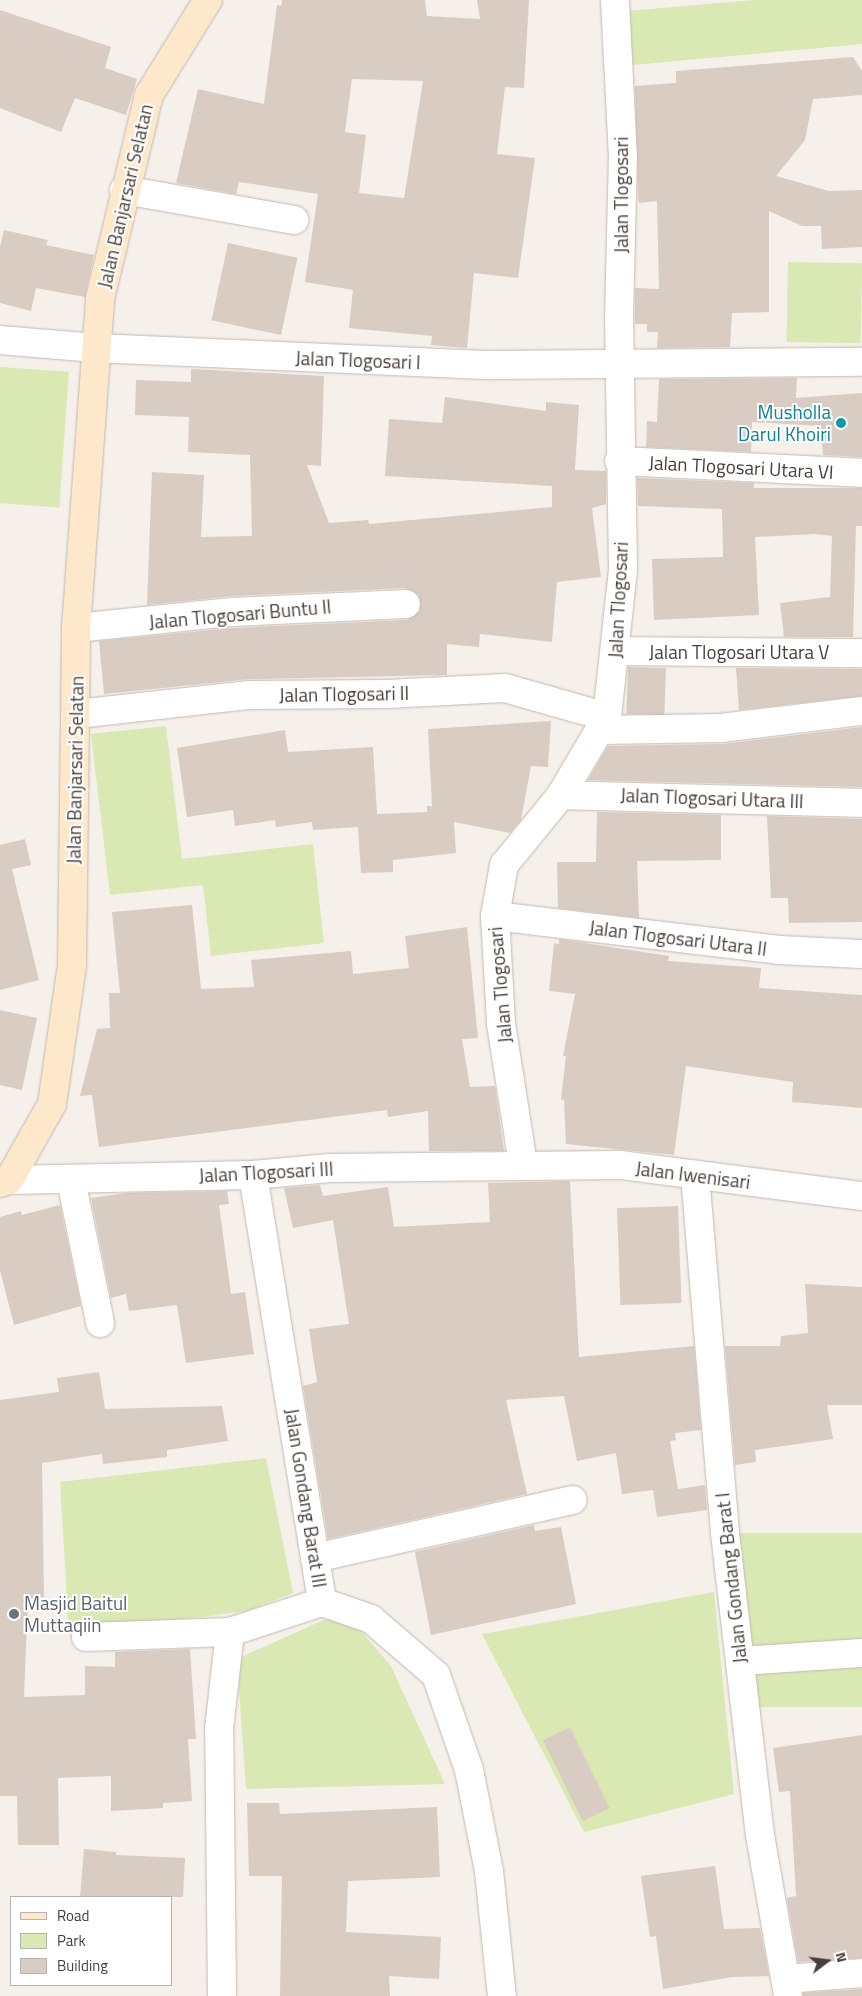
<!DOCTYPE html>
<style>
body{margin:0}
#map{position:relative;width:862px;height:1996px;overflow:hidden;background:#f5f0ea;font-family:"Titillium Web",sans-serif}
div>[style]{position:absolute}
.green>*{inset:0;background:#dae8b4;transform-origin:0 0}
.building>*{inset:0;background:#d9ccc2;transform-origin:0 0}
.roads{filter:drop-shadow(0 0 1px #c3b8af) drop-shadow(0 0 1px #c3b8af)}
.street>*{height:28px;margin:-14px;padding:0 14px;transform-origin:14px;border-radius:14px;background:#fff}
.secondary>*{height:28px;margin:-14px;padding:0 14px;transform-origin:14px;border-radius:14px;background:#fee8cb}
.dots>*{width:14px;height:14px;translate:-50% -50%;box-sizing:border-box;border:2px solid #fff;border-radius:50%}
span{translate:-50% -50%;white-space:nowrap;text-align:center;line-height:1.15;-webkit-text-stroke:4px #fff;paint-order:stroke}
.street-label{font-size:19px;color:#493f38}
.culture-label{font-size:19px;color:#0d838f}
.right{translate:-100% -50%;text-align:right}
.worship-label{font-size:19px;color:#5b616d}
.left{translate:0 -50%;text-align:left}
.legend{position:absolute;left:10px;top:1896px;width:162px;height:90px;box-sizing:border-box;background:#fff;border:1px solid #b6b2af;margin:0;padding:6px 9px;list-style:none;font-size:15px;color:#493f38}
.legend li{display:flex;align-items:center;gap:10px;height:25px}
.legend b{width:25px;border:1px solid #b6b2af}
.north{position:absolute;left:802px;top:1936px;width:50px;height:50px;-webkit-text-stroke:4px #fff;paint-order:stroke;rotate:75deg;font-size:14px;font-weight:700;line-height:20px;text-align:center;color:#493f38}
.north::after{content:'';display:block;margin:auto;width:18px;height:22px;background:#493f38;clip-path:polygon(50% 0,100% 100%,50% 72%,0 100%)}
</style>
<div id="map">
<div class="green">
<div style="clip-path:polygon(753px 0,862px 0,862px 44px,633px 65px,628px 11px)"></div>
<div style="left:788px;top:262px;width:74px;height:80px;rotate:1deg"></div>
<div style="left:0;top:367px;width:69px;height:136px;rotate:4deg"></div>
<div style="clip-path:polygon(166px 726px,182px 859px,313px 844px,324px 943px,211px 956px,203px 885px,110px 895px,91px 734px)"></div>
<div style="clip-path:polygon(266px 1458px,293px 1593px,247px 1611px,69px 1634px,60px 1482px)"></div>
<div style="left:862px;top:1533px;width:174px;height:124px;rotate:90deg"></div>
<div style="clip-path:polygon(714px 1592px,734px 1794px,584px 1832px,482px 1634px)"></div>
<div style="clip-path:polygon(344px 1611px,391px 1666px,445px 1784px,246px 1789px,237px 1659px)"></div>
</div>
<div class="building">
<div style="clip-path:polygon(evenodd,282px 0,425px 0,427px 16px,480px 19px,477px 0,529px 0,524px 88px,505px 87px,497px 154px,535px 158px,518px 278px,474px 273px,467px 348px,431px 345px,432px 336px,349px 328px,353px 290px,305px 282px,318px 194px,239px 182px,236px 194px,176px 183px,198px 89px,264px 104px,277px 5px,281px 6px,282px 0,352px 79px,423px 81px,404px 198px,359px 193px,366px 135px,345px 132px,352px 79px)"></div>
<div style="clip-path:polygon(0 10px,111px 47px,105px 68px,137px 79px,126px 115px,75px 98px,61px 132px,0 108px)"></div>
<div style="clip-path:polygon(853px 57px,862px 71px,862px 95px,813px 99px,805px 140px,776px 176px,829px 191px,862px 190px,862px 247px,822px 249px,821px 226px,802px 226px,769px 211px,769px 312px,732px 313px,730px 347px,657px 348px,658px 332px,647px 332px,647px 324px,635px 324px,635px 288px,659px 289px,657px 201px,639px 203px,638px 196px,635px 86px,676px 83px,676px 71px)"></div>
<div style="clip-path:polygon(4px 230px,48px 240px,46px 245px,94px 255px,85px 297px,36px 288px,31px 311px,0 303px,0 247px)"></div>
<div style="left:228px;top:243px;width:71px;height:79px;rotate:12deg"></div>
<div style="clip-path:polygon(191px 369px,324px 376px,321px 466px,307px 465px,329px 523px,368px 520px,369px 524px,552px 507px,552px 486px,385px 476px,389px 419px,442px 423px,445px 397px,546px 411px,546px 402px,579px 405px,575px 470px,606px 471px,606px 504px,592px 508px,601px 577px,557px 582px,552px 642px,480px 634px,479px 647px,447px 644px,447px 675px,250px 679px,104px 694px,99px 641px,233px 628px,407px 620px,420px 611px,419px 595px,405px 588px,231px 596px,147px 605px,152px 472px,204px 475px,201px 537px,252px 536px,250px 455px,188px 452px,189px 417px,135px 415px,136px 380px,191px 382px)"></div>
<div style="clip-path:polygon(797px 378px,796px 398px,862px 393px,862px 457px,823px 455px,821px 426px,752px 422px,751px 452px,646px 447px,647px 421px,657px 422px,659px 379px)"></div>
<div style="clip-path:polygon(637px 478px,754px 483px,754px 488px,862px 488px,862px 526px,856px 526px,853px 637px,784px 637px,780px 603px,830px 597px,832px 536px,815px 534px,755px 537px,759px 615px,654px 620px,652px 559px,723px 557px,722px 509px,638px 506px)"></div>
<div style="left:628px;top:667px;width:38px;height:47px;rotate:2deg"></div>
<div style="clip-path:polygon(736px 668px,862px 669px,862px 696px,739px 710px)"></div>
<div style="clip-path:polygon(551px 721px,548px 767px,531px 766px,521px 820px,510px 833px,454px 822px,456px 853px,393px 860px,393px 872px,361px 873px,358px 827px,313px 830px,312px 822px,276px 827px,275px 820px,235px 826px,233px 810px,187px 817px,177px 748px,285px 730px,288px 752px,373px 747px,377px 814px,427px 812px,427px 806px,432px 806px,428px 729px)"></div>
<div style="clip-path:polygon(862px 727px,862px 787px,588px 780px,608px 746px,723px 744px)"></div>
<div style="clip-path:polygon(597px 812px,721px 815px,721px 860px,637px 861px,639px 918px,558px 908px,557px 862px,596px 862px)"></div>
<div style="clip-path:polygon(767px 816px,862px 819px,862px 922px,789px 923px,788px 898px,771px 898px)"></div>
<div style="clip-path:polygon(25px 839px,31px 865px,12px 869px,39px 980px,0 990px,0 845px)"></div>
<div style="clip-path:polygon(192px 905px,201px 989px,254px 987px,251px 960px,351px 951px,353px 974px,409px 968px,405px 936px,467px 927px,478px 1038px,462px 1039px,470px 1087px,495px 1086px,504px 1151px,429px 1151px,428px 1111px,388px 1117px,387px 1110px,99px 1147px,92px 1095px,80px 1096px,97px 1029px,110px 1028px,109px 993px,120px 993px,112px 912px)"></div>
<div style="clip-path:polygon(559px 939px,669px 956px,668px 961px,761px 968px,759px 988px,862px 995px,862px 1108px,792px 1102px,793px 1082px,686px 1066px,674px 1155px,566px 1144px,564px 1100px,561px 1099px,566px 1056px,563px 1056px,575px 994px,549px 991px,554px 943px,559px 944px)"></div>
<div style="clip-path:polygon(0 1010px,37px 1018px,22px 1090px,0 1085px)"></div>
<div style="clip-path:polygon(570px 1181px,579px 1357px,694px 1346px,701px 1430px,675px 1433px,676px 1440px,670px 1441px,678px 1489px,705px 1485px,707px 1510px,657px 1517px,653px 1490px,622px 1494px,616px 1453px,577px 1461px,564px 1396px,506px 1400px,527px 1494px,328px 1539px,303px 1386px,317px 1382px,309px 1329px,349px 1324px,333px 1220px,293px 1228px,284px 1188px,320px 1185px,323px 1196px,388px 1187px,394px 1227px,490px 1222px,488px 1183px)"></div>
<div style="clip-path:polygon(227px 1191px,229px 1204px,219px 1205px,231px 1294px,245px 1292px,254px 1354px,186px 1363px,177px 1305px,129px 1311px,126px 1294px,111px 1298px,91px 1198px,126px 1193px)"></div>
<div style="clip-path:polygon(60px 1205px,81px 1306px,14px 1325px,0 1270px,0 1217px,21px 1211px,22px 1215px)"></div>
<div style="left:678px;top:1206px;width:97px;height:61px;rotate:88deg"></div>
<div style="clip-path:polygon(805px 1284px,862px 1287px,862px 1405px,827px 1405px,833px 1439px,755px 1450px,756px 1462px,735px 1465px,725px 1346px,780px 1346px,781px 1336px,808px 1333px)"></div>
<div style="clip-path:polygon(99px 1372px,105px 1409px,222px 1406px,228px 1441px,167px 1450px,167px 1457px,103px 1464px,102px 1454px,42px 1463px,44px 1597px,28px 1599px,24px 1697px,85px 1695px,85px 1666px,115px 1667px,115px 1652px,190px 1649px,196px 1739px,188px 1739px,192px 1801px,163px 1803px,163px 1808px,111px 1811px,111px 1776px,58px 1778px,59px 1845px,18px 1845px,17px 1796px,0 1796px,0 1400px,59px 1392px,57px 1378px)"></div>
<div style="clip-path:polygon(534px 1525px,535px 1531px,561px 1527px,576px 1604px,431px 1635px,415px 1552px)"></div>
<div style="left:570px;top:1727px;width:90px;height:30px;rotate:64deg"></div>
<div style="clip-path:polygon(862px 1735px,862px 1958px,798px 1962px,787px 1898px,796px 1896px,790px 1791px,779px 1792px,773px 1748px)"></div>
<div style="clip-path:polygon(247px 1803px,279px 1803px,280px 1814px,437px 1807px,440px 1877px,348px 1881px,346px 1932px,441px 1937px,439px 1979px,389px 1976px,390px 1996px,280px 1996px,282px 1876px,249px 1876px)"></div>
<div style="clip-path:polygon(84px 1849px,116px 1852px,116px 1855px,185px 1858px,183px 1897px,80px 1897px)"></div>
<div style="clip-path:polygon(715px 1866px,724px 1929px,760px 1928px,769px 1976px,732px 1977px,663px 1989px,656px 1936px,650px 1937px,641px 1876px)"></div>
<div style="clip-path:polygon(862px 1989px,862px 1996px,803px 1996px,803px 1993px)"></div>
</div>
<div class="roads">
<div class="street">
<div style="left:124px;top:190px;width:173px;rotate:10deg"></div>
<div style="left:0;top:340px;width:96px;rotate:4.8deg"></div>
<div style="left:96px;top:348px;width:395px;rotate:2.5deg"></div>
<div style="left:491px;top:365px;width:371px;rotate:-0.5deg"></div>
<div style="left:619px;top:461px;width:243px;rotate:2.8deg"></div>
<div style="left:76px;top:628px;width:157px;rotate:-5.9deg"></div>
<div style="left:232px;top:612px;width:174px;rotate:-2.6deg"></div>
<div style="left:616px;top:651px;width:246px;rotate:0.5deg"></div>
<div style="left:77px;top:714px;width:174px;rotate:-6.3deg"></div>
<div style="left:250px;top:695px;width:137px;rotate:-0.4deg"></div>
<div style="left:387px;top:694px;width:118px;rotate:-2.9deg"></div>
<div style="left:505px;top:688px;width:106px;rotate:15.9deg"></div>
<div style="left:602px;top:730px;width:119px;rotate:-1deg"></div>
<div style="left:721px;top:728px;width:142px;rotate:-6.9deg"></div>
<div style="left:561px;top:795px;width:301px;rotate:1.5deg"></div>
<div style="left:495px;top:916px;width:286px;rotate:6.8deg"></div>
<div style="left:779px;top:950px;width:83px;rotate:2.8deg"></div>
<div style="left:523px;top:1164px;width:143px;rotate:-98.9deg"></div>
<div style="left:501px;top:1023px;width:107px;rotate:-93.2deg"></div>
<div style="left:495px;top:916px;width:52px;rotate:-80deg"></div>
<div style="left:504px;top:865px;width:90px;rotate:-50.8deg"></div>
<div style="left:561px;top:795px;width:91px;rotate:-59.5deg"></div>
<div style="left:607px;top:717px;width:149px;rotate:-83.8deg"></div>
<div style="left:623px;top:569px;width:251px;rotate:-90.9deg"></div>
<div style="left:619px;top:318px;width:160px;rotate:-88.6deg"></div>
<div style="left:623px;top:158px;width:158px;rotate:-92.9deg"></div>
<div style="left:253px;top:1175px;width:433px;rotate:80.8deg"></div>
<div style="left:695px;top:1175px;width:359px;rotate:85.2deg"></div>
<div style="left:725px;top:1533px;width:304px;rotate:83.4deg"></div>
<div style="left:760px;top:1835px;width:163px;rotate:80.1deg"></div>
<div style="left:9px;top:1180px;width:244px;rotate:-1.2deg"></div>
<div style="left:253px;top:1175px;width:77px;rotate:-5.2deg"></div>
<div style="left:330px;top:1168px;width:290px;rotate:-0.6deg"></div>
<div style="left:620px;top:1165px;width:244px;rotate:7.3deg"></div>
<div style="left:71px;top:1180px;width:146px;rotate:78.5deg"></div>
<div style="left:315px;top:1558px;width:264px;rotate:-12.7deg"></div>
<div style="left:322px;top:1602px;width:52px;rotate:19.1deg"></div>
<div style="left:371px;top:1619px;width:86px;rotate:40.7deg"></div>
<div style="left:436px;top:1675px;width:101px;rotate:70.8deg"></div>
<div style="left:469px;top:1770px;width:103px;rotate:78.8deg"></div>
<div style="left:489px;top:1871px;width:126px;rotate:84.1deg"></div>
<div style="left:86px;top:1637px;width:144px;rotate:-2deg"></div>
<div style="left:740px;top:1661px;width:122px;rotate:-3.8deg"></div>
<div style="left:786px;top:1979px;width:76px;rotate:-4.5deg"></div>
<div style="left:222px;top:1996px;width:267px;rotate:-90.6deg"></div>
<div style="left:219px;top:1729px;width:98px;rotate:-83.5deg"></div>
<div style="left:230px;top:1632px;width:97px;rotate:-18.1deg"></div>
</div>
<div class="secondary">
<div style="left:0;top:1183px;width:9px;rotate:-18deg"></div>
<div style="left:9px;top:1180px;width:87px;rotate:-60.5deg"></div>
<div style="left:52px;top:1104px;width:140px;rotate:-81.8deg"></div>
<div style="left:72px;top:965px;width:337px;rotate:-89.3deg"></div>
<div style="left:76px;top:628px;width:330px;rotate:-85.8deg"></div>
<div style="left:100px;top:299px;width:210px;rotate:-76.5deg"></div>
<div style="left:149px;top:95px;width:112px;rotate:-58.2deg"></div>
</div>
</div>
<div class="dots">
<div style="left:841px;top:423px;background:#0f9aa8"></div>
<div style="left:14px;top:1614px;background:#6b7280"></div>
</div>
<div class="street-label">
<span style="left:621px;top:195px;rotate:-90deg">Jalan Tlogosari</span>
<span style="left:125px;top:196px;rotate:-77deg">Jalan Banjarsari Selatan</span>
<span style="left:358px;top:360px;rotate:2deg">Jalan Tlogosari I</span>
<span style="left:741px;top:467px;rotate:3deg">Jalan Tlogosari Utara VI</span>
<span style="left:618px;top:600px;rotate:-87deg">Jalan Tlogosari</span>
<span style="left:240px;top:614px;rotate:-5deg">Jalan Tlogosari Buntu II</span>
<span style="left:739px;top:652px">Jalan Tlogosari Utara V</span>
<span style="left:344px;top:694px;rotate:-1deg">Jalan Tlogosari II</span>
<span style="left:75px;top:770px;rotate:-89deg">Jalan Banjarsari Selatan</span>
<span style="left:712px;top:798px;rotate:2deg">Jalan Tlogosari Utara III</span>
<span style="left:678px;top:938px;rotate:7deg">Jalan Tlogosari Utara II</span>
<span style="left:500px;top:985px;rotate:-95deg">Jalan Tlogosari</span>
<span style="left:266px;top:1172px;rotate:-3deg">Jalan Tlogosari III</span>
<span style="left:693px;top:1175px;rotate:7deg">Jalan Iwenisari</span>
<span style="left:306px;top:1498px;rotate:81deg">Jalan Gondang Barat III</span>
<span style="left:731px;top:1578px;rotate:-96deg">Jalan Gondang Barat I</span>
</div>
<div class="culture-label">
<span class="right" style="left:831px;top:423px">Musholla<br>Darul Khoiri</span>
</div>
<div class="worship-label">
<span class="left" style="left:24px;top:1614px">Masjid Baitul<br>Muttaqiin</span>
</div>
<ul class="legend">
<li><b style="height:6px;background:#fee8cb"></b>Road</li>
<li><b style="height:14px;background:#dae8b4"></b>Park</li>
<li><b style="height:14px;background:#d9ccc2"></b>Building</li>
</ul>
<div class="north">N</div>
</div>
